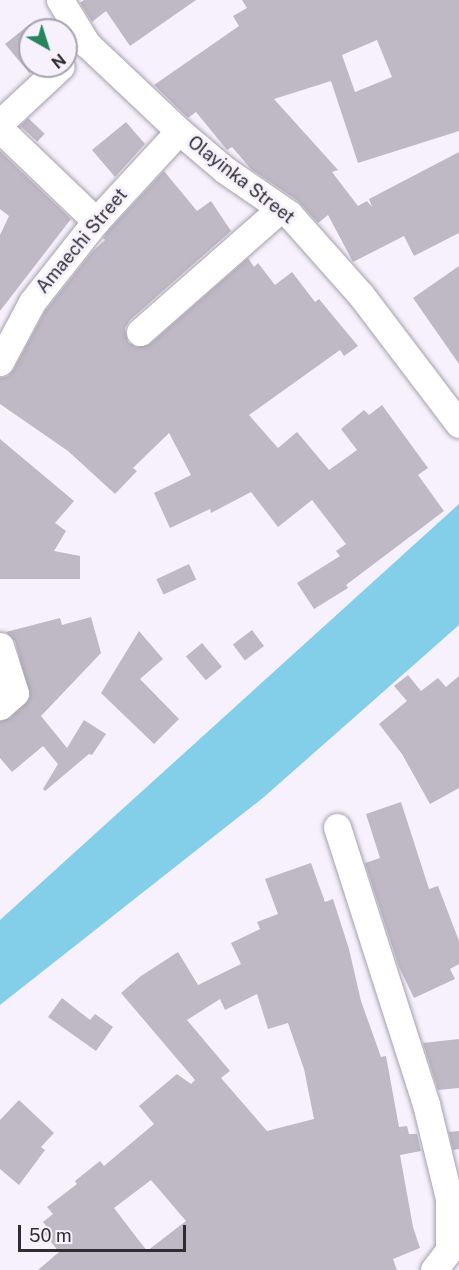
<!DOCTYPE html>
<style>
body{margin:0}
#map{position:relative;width:459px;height:1270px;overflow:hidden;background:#f6f1fd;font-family:"Public Sans",sans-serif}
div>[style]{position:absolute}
.water>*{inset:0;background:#83cee8}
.building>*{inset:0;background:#beb9c5;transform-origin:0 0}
.roads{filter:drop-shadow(0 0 2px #a5a0ab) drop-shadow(0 0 2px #a5a0ab)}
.street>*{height:27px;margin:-13.5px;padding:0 13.5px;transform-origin:13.5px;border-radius:13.5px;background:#fff}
span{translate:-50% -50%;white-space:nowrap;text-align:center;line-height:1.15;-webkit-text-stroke:6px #f6f1fd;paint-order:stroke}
.street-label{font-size:18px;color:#2f2d32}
.north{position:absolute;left:18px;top:18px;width:60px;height:60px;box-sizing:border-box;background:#f6f1fd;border:2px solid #a6a3ac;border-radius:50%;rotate:141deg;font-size:16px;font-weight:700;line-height:24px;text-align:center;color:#2f2d32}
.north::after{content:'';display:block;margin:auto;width:21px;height:27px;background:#28845a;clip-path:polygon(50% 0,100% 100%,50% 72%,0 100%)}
.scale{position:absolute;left:18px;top:1225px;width:168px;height:27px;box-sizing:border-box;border:3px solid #2f2d32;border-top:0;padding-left:8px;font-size:18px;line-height:21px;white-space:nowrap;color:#2f2d32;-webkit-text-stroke:4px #f6f1fd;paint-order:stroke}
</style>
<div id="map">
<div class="water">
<div style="clip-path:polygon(459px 504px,459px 625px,264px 797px,0 1005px,0 920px)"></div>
</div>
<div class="building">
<div style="clip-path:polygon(84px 0,196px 0,130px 46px,106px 11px,92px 22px,80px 3px)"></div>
<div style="clip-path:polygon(evenodd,242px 0,459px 0,459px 131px,358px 163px,331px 81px,274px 99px,338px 170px,332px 172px,358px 206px,367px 201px,372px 207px,369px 199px,459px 152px,459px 233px,414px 256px,404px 236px,353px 262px,328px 215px,318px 223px,298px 201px,251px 169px,232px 147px,227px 150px,196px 112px,188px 118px,154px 85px,239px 26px,233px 16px,247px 8px,242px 0,377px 40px,392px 77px,355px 92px,342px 55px,377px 40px)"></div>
<div style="clip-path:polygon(30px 24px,30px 74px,5px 44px)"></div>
<div style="left:28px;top:118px;width:23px;height:11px;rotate:43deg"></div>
<div style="clip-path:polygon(126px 122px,145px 144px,115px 177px,92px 150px)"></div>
<div style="clip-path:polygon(0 151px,71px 219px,0 311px,0 235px,9px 216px,0 209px)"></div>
<div style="clip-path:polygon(164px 171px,197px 211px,211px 201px,231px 231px,130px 320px,125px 328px,128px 342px,136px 347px,150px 344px,248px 258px,254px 267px,258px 263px,275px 285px,292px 272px,315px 302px,319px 299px,358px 346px,344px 356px,340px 350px,249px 415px,278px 448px,297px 432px,329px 470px,357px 450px,341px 429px,364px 410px,369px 415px,382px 405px,428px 468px,418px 475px,444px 511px,346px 585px,348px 588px,314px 609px,297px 583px,340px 556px,336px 551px,346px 544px,312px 500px,278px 527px,251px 492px,211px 513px,210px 509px,170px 528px,154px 493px,191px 475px,169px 433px,133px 468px,137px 471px,115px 494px,68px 451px,0 404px,0 378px,8px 376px,14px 369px,45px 311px,92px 252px,105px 240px,103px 238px,108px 231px)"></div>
<div style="clip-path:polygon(459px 266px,459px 364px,413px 298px)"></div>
<div style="clip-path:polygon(0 439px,74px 501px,55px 523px,66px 531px,54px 551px,80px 556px,80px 579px,0 579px)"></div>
<div style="left:189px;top:564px;width:17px;height:36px;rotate:65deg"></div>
<div style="clip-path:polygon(91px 617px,101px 653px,41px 716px,67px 748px,84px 720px,106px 734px,92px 755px,89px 754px,45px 791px,43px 789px,58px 764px,43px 746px,12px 772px,0 758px,0 721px,10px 718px,30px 697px,15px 641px,6px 632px,60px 618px,62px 625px)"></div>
<div style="left:252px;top:630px;width:20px;height:24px;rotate:53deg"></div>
<div style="clip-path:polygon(139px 631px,163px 659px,140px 679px,179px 719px,154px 744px,101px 693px)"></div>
<div style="left:202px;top:643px;width:31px;height:21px;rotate:50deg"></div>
<div style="clip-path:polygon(408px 675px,421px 691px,438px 678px,446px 687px,459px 676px,459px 788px,430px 804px,402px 754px,379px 724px,407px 701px,394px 686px)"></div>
<div style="clip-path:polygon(401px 802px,429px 889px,438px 886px,459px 941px,459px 964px,450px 969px,455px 979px,414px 998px,399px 967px,365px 863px,380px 858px,366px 814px)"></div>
<div style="clip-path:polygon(evenodd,311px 863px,325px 902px,333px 899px,349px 949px,361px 1001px,381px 1057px,386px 1056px,399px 1127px,407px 1126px,409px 1134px,417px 1134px,421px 1151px,400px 1155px,413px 1227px,420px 1248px,393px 1259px,397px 1270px,38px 1270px,59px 1252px,43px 1232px,48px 1228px,43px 1222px,53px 1214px,47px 1207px,77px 1184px,75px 1181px,100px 1161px,104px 1166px,154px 1124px,139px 1106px,177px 1074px,191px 1084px,195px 1080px,121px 993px,141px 976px,178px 952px,198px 985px,241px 964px,231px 943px,260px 929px,257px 922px,278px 914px,265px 879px,311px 863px,257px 994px,268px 1029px,288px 1023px,304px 1069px,314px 1119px,267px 1131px,221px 1078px,230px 1071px,187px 1020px,220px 999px,225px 1010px,257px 994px,311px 863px,151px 1180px,186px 1221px,147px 1251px,114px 1208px,151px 1180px)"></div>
<div style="clip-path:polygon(62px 998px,90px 1020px,95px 1014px,113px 1027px,96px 1051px,48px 1017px)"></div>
<div style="clip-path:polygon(459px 1039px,459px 1088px,438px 1090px,423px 1043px)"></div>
<div style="clip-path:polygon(19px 1100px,54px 1133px,41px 1147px,45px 1150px,19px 1185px,0 1169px,0 1120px)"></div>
<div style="clip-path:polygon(459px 1131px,459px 1149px,453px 1150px,449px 1132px)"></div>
</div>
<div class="roads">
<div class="street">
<div style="left:60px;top:0;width:52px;rotate:58.5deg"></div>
<div style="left:87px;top:44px;width:127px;rotate:43.4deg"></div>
<div style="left:179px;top:131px;width:60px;rotate:40.3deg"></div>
<div style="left:225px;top:170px;width:78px;rotate:34.5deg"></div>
<div style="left:289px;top:214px;width:108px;rotate:48.4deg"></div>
<div style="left:361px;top:295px;width:162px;rotate:52.8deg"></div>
<div style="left:0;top:123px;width:83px;rotate:-43.1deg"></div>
<div style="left:0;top:129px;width:133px;rotate:43.8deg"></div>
<div style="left:140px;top:332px;width:186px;rotate:-41.3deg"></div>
<div style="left:0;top:362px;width:68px;rotate:-61.9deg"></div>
<div style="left:32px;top:302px;width:103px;rotate:-51.7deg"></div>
<div style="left:96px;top:221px;width:122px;rotate:-47.3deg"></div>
<div style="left:0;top:646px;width:49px;rotate:72.3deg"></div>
<div style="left:15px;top:693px;width:20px;rotate:139deg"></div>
<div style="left:337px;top:827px;width:291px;rotate:72.2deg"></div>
<div style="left:426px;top:1104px;width:97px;rotate:76.3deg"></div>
<div style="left:449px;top:1198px;width:52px;rotate:90deg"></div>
<div style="left:449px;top:1250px;width:25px;rotate:127deg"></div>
</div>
</div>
<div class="street-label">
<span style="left:241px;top:180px;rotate:38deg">Olayinka Street</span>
<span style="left:82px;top:241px;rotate:-50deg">Amaechi Street</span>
</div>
<div class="north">N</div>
<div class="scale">50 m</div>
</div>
